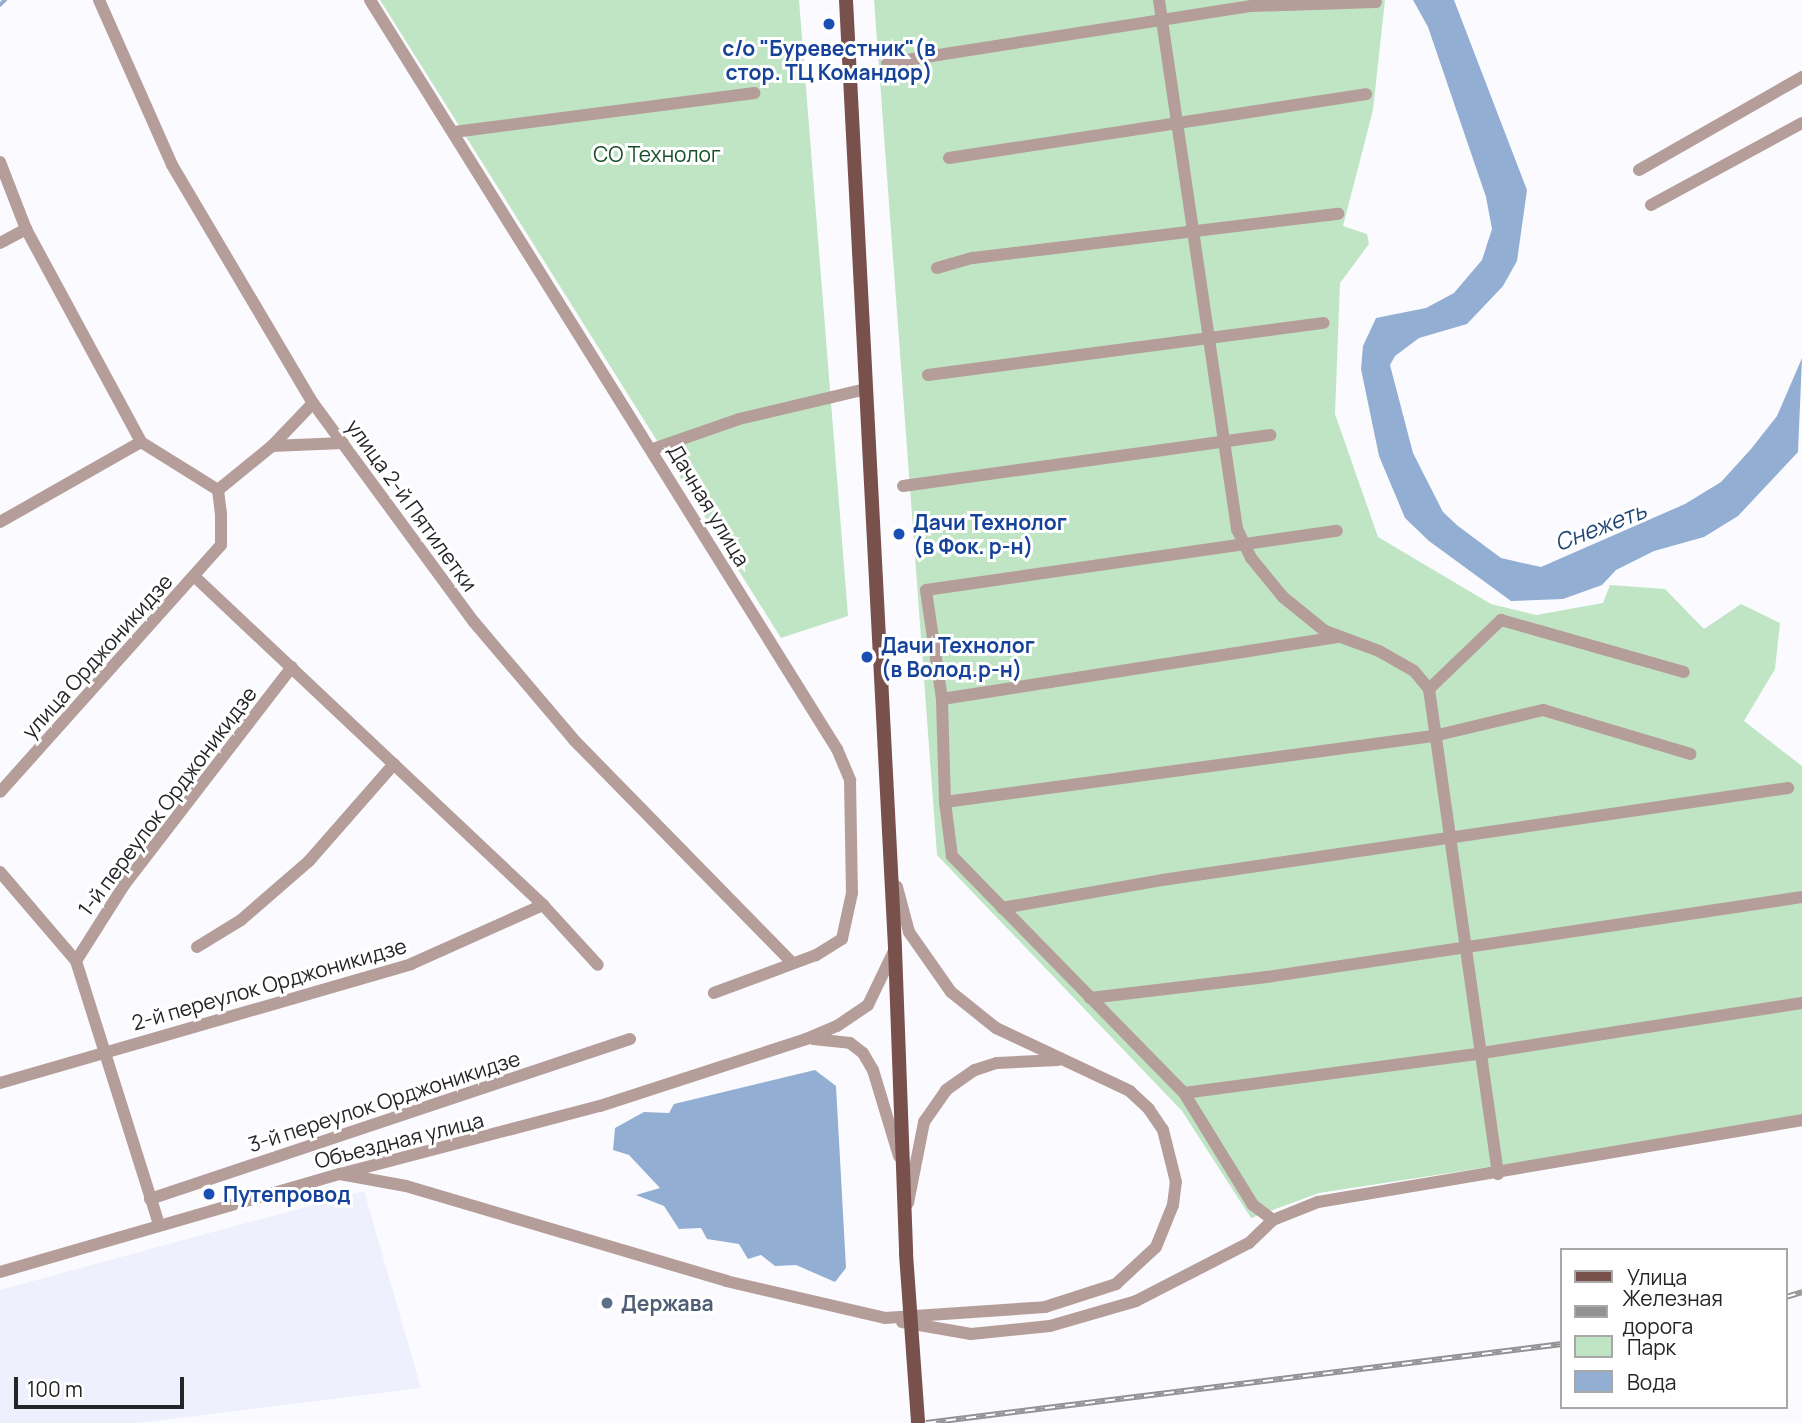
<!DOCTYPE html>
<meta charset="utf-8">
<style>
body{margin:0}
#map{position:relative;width:1802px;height:1423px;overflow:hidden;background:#fbfbff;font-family:Manrope,sans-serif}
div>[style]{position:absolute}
.built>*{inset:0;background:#eff0fd}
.green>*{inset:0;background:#c0e5c5}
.water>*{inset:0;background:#92aed3}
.stream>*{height:3.5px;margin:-1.75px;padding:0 1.75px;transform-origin:1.75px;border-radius:1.75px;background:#92aed3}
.minor>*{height:12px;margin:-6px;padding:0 6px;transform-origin:6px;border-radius:6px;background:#b59e9a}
.major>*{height:14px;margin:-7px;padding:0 7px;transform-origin:7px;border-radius:7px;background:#78514c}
.rail>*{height:6px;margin-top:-3px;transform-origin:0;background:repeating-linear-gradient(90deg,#fff 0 10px,#929295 0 20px);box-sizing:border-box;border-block:2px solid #929295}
.major-bridge>*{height:14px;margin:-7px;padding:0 7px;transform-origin:7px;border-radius:7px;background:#78514c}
.dots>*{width:19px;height:19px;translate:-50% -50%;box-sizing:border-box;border:4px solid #fff;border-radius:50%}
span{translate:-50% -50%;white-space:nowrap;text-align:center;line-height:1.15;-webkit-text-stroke:6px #fff;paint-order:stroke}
.transit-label{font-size:21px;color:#164399;font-weight:700}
.left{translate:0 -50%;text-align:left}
.park-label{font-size:21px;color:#175026}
.street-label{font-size:21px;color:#252528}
.service-label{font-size:21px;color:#4e5e75;font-weight:700}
.water-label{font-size:23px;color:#1f4675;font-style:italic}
.legend{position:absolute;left:1560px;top:1248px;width:228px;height:161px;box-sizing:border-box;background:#fff;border:2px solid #a8a8a9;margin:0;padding:9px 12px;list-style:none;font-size:21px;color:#252528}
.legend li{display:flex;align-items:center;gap:14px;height:35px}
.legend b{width:35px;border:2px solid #a8a8a9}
.scale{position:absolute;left:14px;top:1377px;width:170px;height:32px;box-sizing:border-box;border:4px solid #252528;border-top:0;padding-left:9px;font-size:21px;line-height:24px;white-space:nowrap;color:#252528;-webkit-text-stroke:5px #fff;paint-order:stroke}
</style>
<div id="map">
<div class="built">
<div style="clip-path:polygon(364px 1191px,421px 1388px,139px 1423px,0 1423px,0 1290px)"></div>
</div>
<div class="green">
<div style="clip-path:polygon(380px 0,799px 0,848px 616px,781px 638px)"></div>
<div style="clip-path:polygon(874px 0,1385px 0,1373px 110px,1343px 226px,1367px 234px,1369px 244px,1340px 283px,1335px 414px,1378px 537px,1491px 604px,1536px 615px,1603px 603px,1610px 585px,1665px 589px,1704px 629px,1741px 604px,1780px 623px,1775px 669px,1744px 721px,1802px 766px,1802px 1119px,1319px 1193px,1251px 1218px,1182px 1111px,937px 855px)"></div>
</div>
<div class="water">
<div style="clip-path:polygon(1413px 0,1454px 0,1527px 190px,1517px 261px,1503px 286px,1467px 324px,1419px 338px,1395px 356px,1390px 365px,1413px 453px,1443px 512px,1458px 526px,1501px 558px,1541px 567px,1685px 504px,1721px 482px,1751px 449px,1777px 416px,1802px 358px,1798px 452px,1738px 516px,1704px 537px,1654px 551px,1616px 570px,1602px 585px,1563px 599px,1511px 601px,1429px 541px,1405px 518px,1379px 456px,1361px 369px,1363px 346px,1376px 318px,1426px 308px,1454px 293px,1482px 260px,1492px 229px,1486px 197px,1428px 27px)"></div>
<div style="clip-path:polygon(815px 1070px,836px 1086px,846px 1268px,835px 1282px,796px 1265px,775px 1266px,761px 1255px,748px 1259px,739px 1244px,707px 1239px,701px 1228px,679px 1229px,664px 1206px,636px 1195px,660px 1188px,629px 1155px,613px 1150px,615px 1128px,644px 1112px,669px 1113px,674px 1104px)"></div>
</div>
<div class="stream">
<div style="left:0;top:5px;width:7px;rotate:-45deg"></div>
</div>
<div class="minor">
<div style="left:99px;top:0;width:180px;rotate:66.1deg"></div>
<div style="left:172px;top:165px;width:277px;rotate:59.4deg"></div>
<div style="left:313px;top:403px;width:272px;rotate:53.7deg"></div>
<div style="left:474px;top:622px;width:155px;rotate:49.7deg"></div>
<div style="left:574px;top:740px;width:312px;rotate:45.6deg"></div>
<div style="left:370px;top:0;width:883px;rotate:58.06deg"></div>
<div style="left:837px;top:749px;width:34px;rotate:67deg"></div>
<div style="left:850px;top:780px;width:113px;rotate:89deg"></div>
<div style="left:852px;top:893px;width:47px;rotate:102.3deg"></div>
<div style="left:842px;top:939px;width:31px;rotate:148deg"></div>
<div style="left:816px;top:955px;width:109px;rotate:159.6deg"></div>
<div style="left:1159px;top:0;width:535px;rotate:81.61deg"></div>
<div style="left:1237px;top:529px;width:32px;rotate:64deg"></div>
<div style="left:1251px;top:558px;width:50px;rotate:50.6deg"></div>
<div style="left:1283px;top:597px;width:54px;rotate:39deg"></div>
<div style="left:1325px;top:631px;width:58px;rotate:20.3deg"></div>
<div style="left:1379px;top:651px;width:40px;rotate:29.7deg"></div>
<div style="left:1414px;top:671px;width:23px;rotate:50deg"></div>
<div style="left:1429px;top:689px;width:490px;rotate:81.9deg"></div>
<div style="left:887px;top:63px;width:369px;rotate:-8.9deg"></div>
<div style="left:1252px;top:6px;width:124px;rotate:-1.8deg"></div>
<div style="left:454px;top:132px;width:303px;rotate:-7.4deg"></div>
<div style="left:949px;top:158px;width:422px;rotate:-8.7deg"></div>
<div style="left:0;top:162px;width:72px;rotate:68.8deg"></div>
<div style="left:26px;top:229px;width:242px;rotate:61.6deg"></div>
<div style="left:141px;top:442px;width:91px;rotate:31.9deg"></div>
<div style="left:218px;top:490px;width:23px;rotate:83deg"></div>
<div style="left:221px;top:513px;width:32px;rotate:90deg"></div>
<div style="left:221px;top:545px;width:331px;rotate:131.8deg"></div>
<div style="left:1639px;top:170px;width:188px;rotate:-29.7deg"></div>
<div style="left:1651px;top:205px;width:172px;rotate:-28.5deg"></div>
<div style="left:0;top:243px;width:30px;rotate:-28deg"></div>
<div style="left:937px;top:268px;width:37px;rotate:-16deg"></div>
<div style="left:973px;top:258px;width:368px;rotate:-6.9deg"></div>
<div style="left:928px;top:375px;width:399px;rotate:-7.5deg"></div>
<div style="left:272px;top:446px;width:71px;rotate:-2.4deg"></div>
<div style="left:653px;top:449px;width:91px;rotate:-19.2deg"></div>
<div style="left:739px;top:419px;width:130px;rotate:-13.3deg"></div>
<div style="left:903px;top:486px;width:371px;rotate:-7.9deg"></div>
<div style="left:218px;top:490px;width:70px;rotate:-39.2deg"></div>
<div style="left:272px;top:446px;width:59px;rotate:-46.4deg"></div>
<div style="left:0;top:522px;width:162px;rotate:-29.6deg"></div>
<div style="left:194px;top:576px;width:480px;rotate:43.3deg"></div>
<div style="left:543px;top:905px;width:81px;rotate:47.5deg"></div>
<div style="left:1429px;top:689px;width:100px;rotate:-43.8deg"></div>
<div style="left:1501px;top:620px;width:190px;rotate:15.9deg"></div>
<div style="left:942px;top:699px;width:403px;rotate:-8.9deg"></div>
<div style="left:945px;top:802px;width:498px;rotate:-7.7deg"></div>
<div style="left:1438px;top:735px;width:108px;rotate:-13.4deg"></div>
<div style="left:1543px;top:710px;width:154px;rotate:16.6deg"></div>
<div style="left:0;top:872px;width:117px;rotate:49.5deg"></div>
<div style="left:76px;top:961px;width:277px;rotate:72.5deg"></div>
<div style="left:1002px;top:908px;width:162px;rotate:-9.9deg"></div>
<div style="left:1162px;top:880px;width:633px;rotate:-8.36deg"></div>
<div style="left:197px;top:947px;width:52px;rotate:-31.5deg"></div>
<div style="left:241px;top:920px;width:90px;rotate:-40.9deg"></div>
<div style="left:309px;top:861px;width:129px;rotate:-48.8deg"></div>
<div style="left:76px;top:961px;width:90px;rotate:-57.7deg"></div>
<div style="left:124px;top:885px;width:275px;rotate:-52.4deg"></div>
<div style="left:1090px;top:998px;width:178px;rotate:-6.8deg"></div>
<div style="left:1267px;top:977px;width:541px;rotate:-8.5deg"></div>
<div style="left:813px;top:1039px;width:37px;rotate:6deg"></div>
<div style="left:850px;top:1043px;width:16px;rotate:38deg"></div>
<div style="left:863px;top:1053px;width:20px;rotate:60deg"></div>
<div style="left:873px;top:1070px;width:90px;rotate:73.2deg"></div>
<div style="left:0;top:1083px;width:428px;rotate:-16.1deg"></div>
<div style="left:411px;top:964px;width:145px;rotate:-24.1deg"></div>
<div style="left:1184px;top:1093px;width:301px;rotate:-7.6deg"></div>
<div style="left:1482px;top:1053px;width:324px;rotate:-8.9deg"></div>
<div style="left:340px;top:1174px;width:67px;rotate:10.3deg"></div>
<div style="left:406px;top:1186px;width:334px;rotate:16.5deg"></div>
<div style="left:726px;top:1281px;width:163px;rotate:13.1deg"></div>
<div style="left:885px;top:1318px;width:160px;rotate:-3.9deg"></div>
<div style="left:1045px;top:1307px;width:75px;rotate:-17.9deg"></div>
<div style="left:1116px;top:1284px;width:54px;rotate:-42.8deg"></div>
<div style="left:1156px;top:1247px;width:45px;rotate:-68deg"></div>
<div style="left:1173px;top:1205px;width:23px;rotate:-83deg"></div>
<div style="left:1176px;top:1182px;width:54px;rotate:-104deg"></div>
<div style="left:1163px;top:1130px;width:25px;rotate:-124deg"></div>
<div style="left:1149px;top:1109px;width:26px;rotate:-137deg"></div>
<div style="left:1130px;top:1091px;width:148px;rotate:-154.8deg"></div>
<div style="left:996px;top:1028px;width:58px;rotate:-141.3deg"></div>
<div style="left:951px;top:992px;width:73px;rotate:-125deg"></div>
<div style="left:909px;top:932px;width:47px;rotate:-104.9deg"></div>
<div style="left:150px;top:1199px;width:506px;rotate:-18.43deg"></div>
<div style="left:908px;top:1203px;width:83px;rotate:-78.8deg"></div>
<div style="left:924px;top:1122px;width:39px;rotate:-55deg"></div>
<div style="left:946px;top:1090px;width:35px;rotate:-35deg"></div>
<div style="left:975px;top:1070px;width:23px;rotate:-18deg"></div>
<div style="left:997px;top:1063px;width:61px;rotate:-2.8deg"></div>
<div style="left:1273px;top:1220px;width:25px;rotate:-143deg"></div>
<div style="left:1253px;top:1205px;width:132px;rotate:-121.6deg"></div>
<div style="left:1184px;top:1093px;width:332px;rotate:-134.4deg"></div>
<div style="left:952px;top:856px;width:54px;rotate:-97.4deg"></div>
<div style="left:945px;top:802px;width:103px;rotate:-91.7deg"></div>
<div style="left:942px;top:699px;width:110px;rotate:-98.4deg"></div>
<div style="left:926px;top:590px;width:415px;rotate:-8.2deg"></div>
<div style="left:0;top:1272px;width:354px;rotate:-16.1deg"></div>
<div style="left:340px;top:1174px;width:269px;rotate:-14.7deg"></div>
<div style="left:600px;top:1106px;width:217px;rotate:-18deg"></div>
<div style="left:806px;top:1039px;width:34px;rotate:-23deg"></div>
<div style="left:837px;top:1026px;width:37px;rotate:-34deg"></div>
<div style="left:868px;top:1005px;width:62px;rotate:-64.3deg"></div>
<div style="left:902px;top:1322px;width:70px;rotate:9.9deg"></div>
<div style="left:971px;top:1334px;width:79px;rotate:-5.8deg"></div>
<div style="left:1050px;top:1326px;width:90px;rotate:-16.2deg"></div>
<div style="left:1136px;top:1301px;width:127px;rotate:-27.2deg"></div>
<div style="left:1249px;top:1243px;width:33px;rotate:-44deg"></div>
<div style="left:1273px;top:1220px;width:48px;rotate:-21.8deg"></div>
<div style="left:1318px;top:1202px;width:491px;rotate:-9.6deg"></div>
</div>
<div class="major">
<div style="left:846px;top:0;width:950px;rotate:87.04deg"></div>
<div style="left:895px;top:949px;width:305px;rotate:87.9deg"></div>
</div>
<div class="rail">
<div style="left:1786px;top:1297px;width:17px;rotate:-17deg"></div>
<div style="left:926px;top:1423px;width:641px;rotate:-7.08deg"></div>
</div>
<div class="major-bridge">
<div style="left:906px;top:1254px;width:169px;rotate:85.9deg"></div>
</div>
<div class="dots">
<div style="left:829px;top:24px;background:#1a4fb4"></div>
<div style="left:899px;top:534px;background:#1a4fb4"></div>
<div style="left:867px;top:657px;background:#1a4fb4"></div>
<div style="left:209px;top:1194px;background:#1a4fb4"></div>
<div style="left:607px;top:1303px;background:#5c6f8a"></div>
</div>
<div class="transit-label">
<span style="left:829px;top:60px">с/о "Буревестник"(в<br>стор. ТЦ Командор)</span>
<span class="left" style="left:913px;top:534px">Дачи Технолог<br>(в Фок. р-н)</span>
<span class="left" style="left:881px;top:657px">Дачи Технолог<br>(в Волод.р-н)</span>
<span class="left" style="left:223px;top:1194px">Путепровод</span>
</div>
<div class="park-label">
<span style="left:657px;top:154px">СО Технолог</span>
</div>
<div class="street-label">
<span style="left:412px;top:505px;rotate:54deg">улица 2-й Пятилетки</span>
<span style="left:709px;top:505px;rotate:59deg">Дачная улица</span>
<span style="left:97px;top:656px;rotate:-48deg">улица Орджоникидзе</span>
<span style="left:167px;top:801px;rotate:-53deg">1-й переулок Орджоникидзе</span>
<span style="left:269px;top:984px;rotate:-16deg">2-й переулок Орджоникидзе</span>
<span style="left:384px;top:1101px;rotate:-18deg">3-й переулок Орджоникидзе</span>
<span style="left:399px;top:1140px;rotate:-14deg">Объездная улица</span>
</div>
<div class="service-label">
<span class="left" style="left:621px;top:1303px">Держава</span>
</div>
<div class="water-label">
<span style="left:1600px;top:526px;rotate:-21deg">Снежеть</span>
</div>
<ul class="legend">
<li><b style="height:9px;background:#78514c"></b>Улица</li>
<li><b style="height:9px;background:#929295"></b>Железная дорога</li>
<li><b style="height:19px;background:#c0e5c5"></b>Парк</li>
<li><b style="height:19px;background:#92aed3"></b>Вода</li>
</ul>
<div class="scale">100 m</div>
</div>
